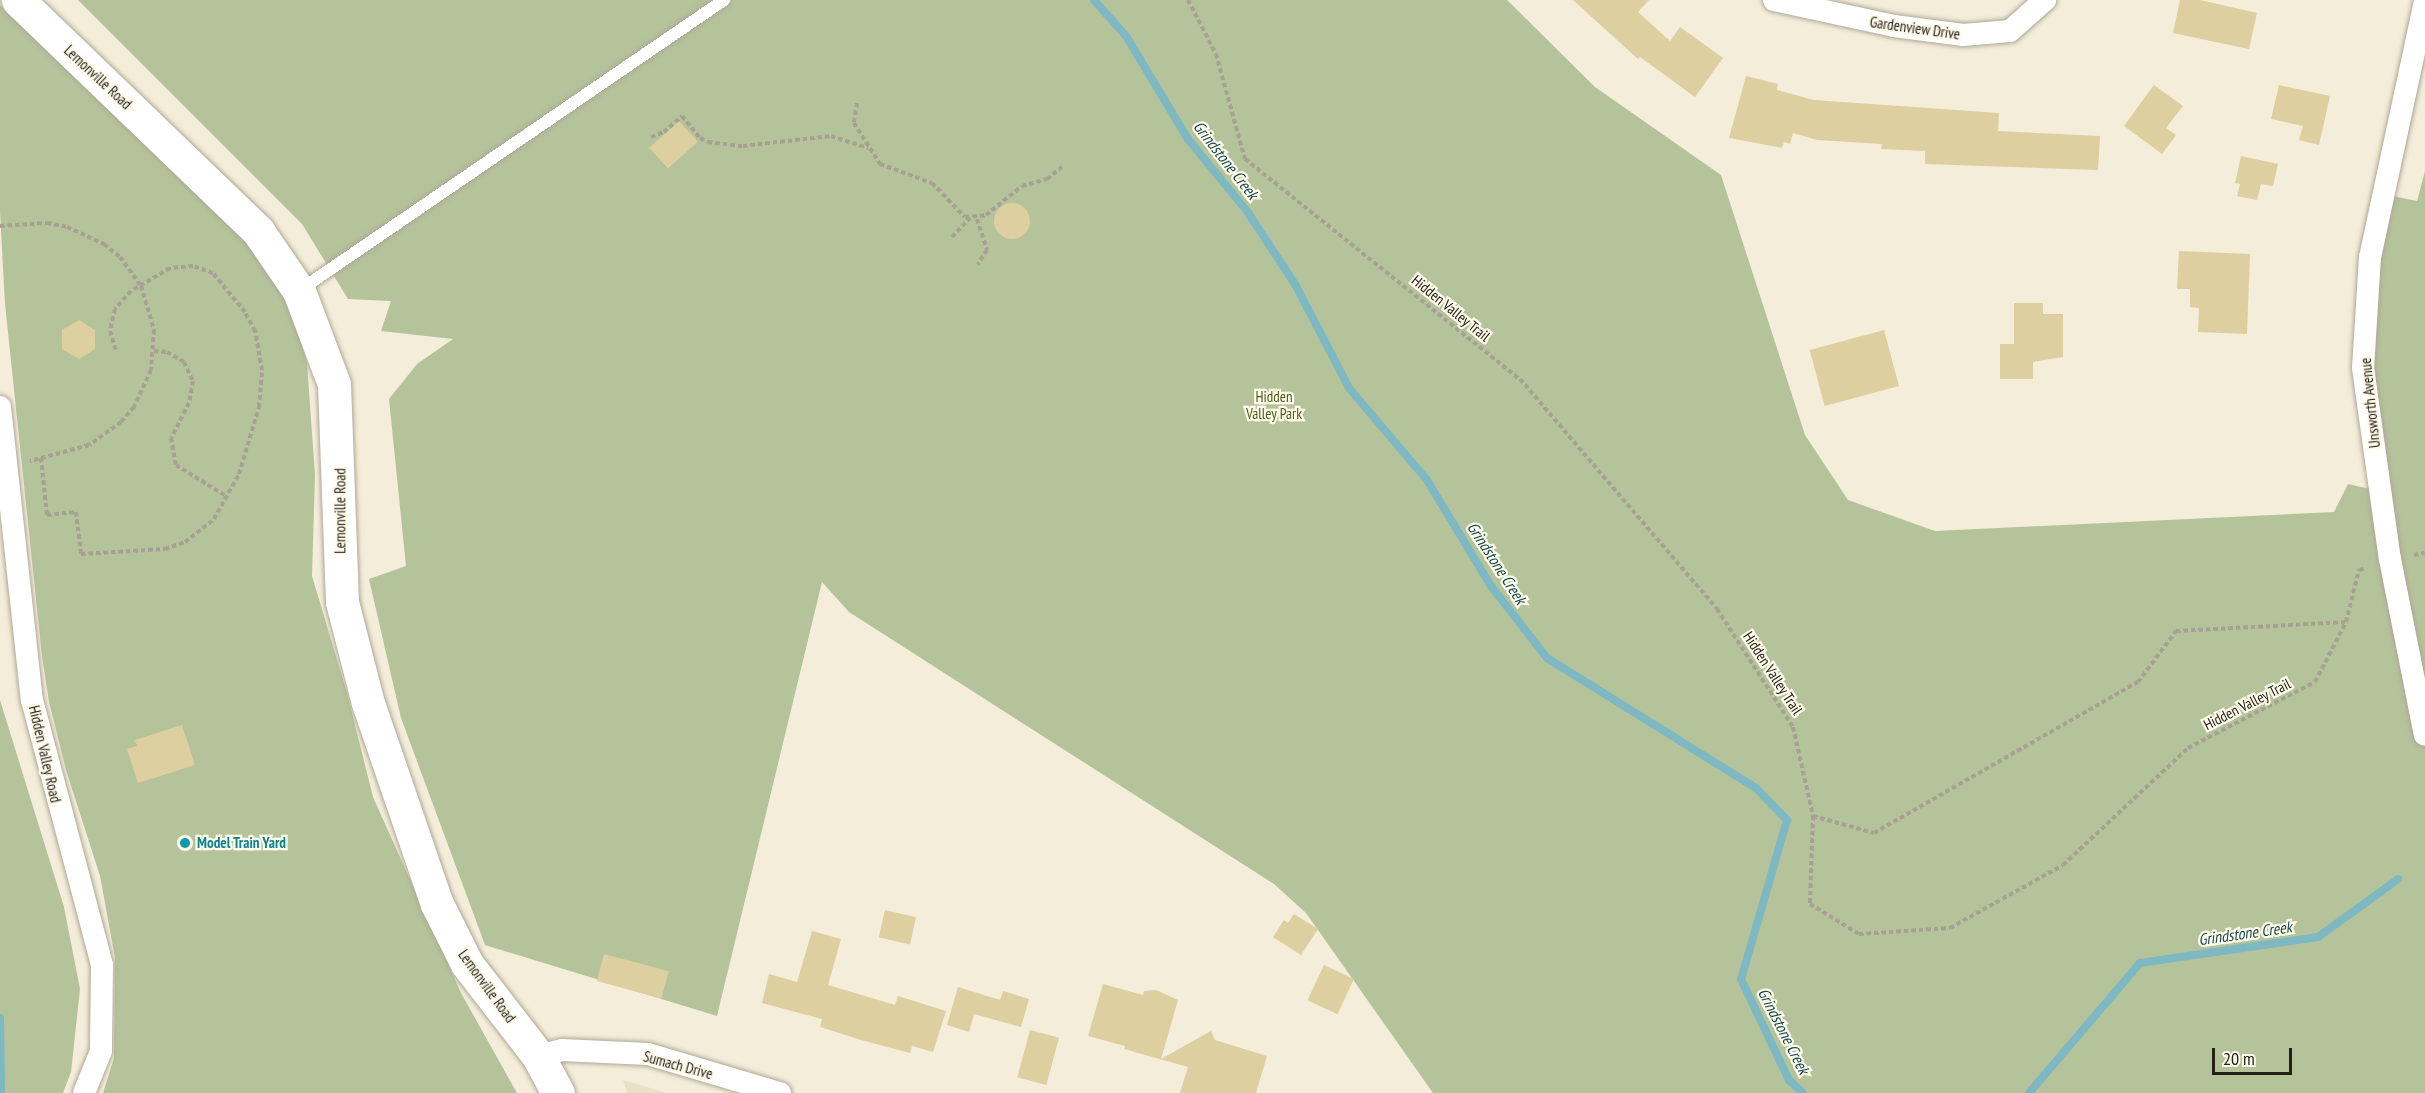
<!DOCTYPE html>
<style>
body{margin:0}
#map{position:relative;width:2425px;height:1093px;overflow:hidden;background:#f3edd9;font-family:"PT Sans Narrow",sans-serif}
div>[style]{position:absolute}
.built>*{inset:0;background:#e9e1c6}
.green>*{inset:0;background:#b5c39b}
.stream>*{height:8px;margin:-4px;padding:0 4px;transform-origin:4px;border-radius:4px;background:#7db8c3}
.building>*{inset:0;background:#decfa1;transform-origin:0 0}
.round{border-radius:50%}
.path>*{height:4px;margin-top:-2px;transform-origin:0;background:repeating-linear-gradient(90deg,#a6a192 0 4.5px,transparent 0 7.5px)}
.roads{filter:drop-shadow(0 0 2px #aea896) drop-shadow(0 0 2px #aea896)}
.lane>*{height:12px;margin:-6px;padding:0 6px;transform-origin:6px;border-radius:6px;background:#fff}
.street>*{height:22px;margin:-11px;padding:0 11px;transform-origin:11px;border-radius:11px;background:#fff}
.secondary>*{height:33px;margin:-16.5px;padding:0 16.5px;transform-origin:16.5px;border-radius:16.5px;background:#fff}
.dots>*{width:16px;height:16px;translate:-50% -50%;box-sizing:border-box;border:3px solid #fffaea;border-radius:50%}
span{translate:-50% -50%;white-space:nowrap;text-align:center;line-height:1.15;-webkit-text-stroke:4.5px #fffaea;paint-order:stroke}
.street-label{font-size:15px;color:#222019}
.park-label{font-size:15px;color:#4d5e1d}
.culture-label{font-size:15px;color:#0d838f;font-weight:700}
.left{translate:0 -50%;text-align:left}
.water-label{font-size:16px;color:#144952;font-style:italic}
.scale{position:absolute;left:2212px;top:1048px;width:80px;height:27px;box-sizing:border-box;border:3px solid #222019;border-top:0;padding-left:8px;font-size:18px;line-height:21px;white-space:nowrap;color:#222019;-webkit-text-stroke:4px #fffaea;paint-order:stroke}
</style>
<div id="map">
<div class="built">
<div style="clip-path:polygon(623px 1080px,667px 1093px,627px 1093px)"></div>
</div>
<div class="green">
<div style="clip-path:polygon(78px 0,1507px 0,1595px 87px,1721px 175px,1805px 435px,1848px 500px,1935px 531px,2334px 512px,2348px 484px,2370px 489px,2378px 193px,2417px 201px,2425px 171px,2425px 1093px,1433px 1093px,1306px 913px,1274px 884px,849px 612px,822px 582px,717px 1016px,485px 945px,401px 718px,369px 579px,406px 566px,389px 399px,417px 364px,453px 339px,381px 331px,391px 301px,348px 299px,302px 224px)"></div>
<div style="clip-path:polygon(0 5px,253px 249px,286px 291px,307px 363px,315px 475px,312px 576px,347px 693px,373px 797px,461px 993px,517px 1093px,103px 1093px,114px 1058px,115px 958px,100px 876px,66px 770px,49px 702px,42px 656px,5px 304px,0 212px)"></div>
<div style="clip-path:polygon(0 700px,64px 907px,80px 989px,71px 1072px,63px 1093px,0 1093px)"></div>
</div>
<div class="stream">
<div style="left:1094px;top:0;width:48px;rotate:48.4deg"></div>
<div style="left:1126px;top:36px;width:120px;rotate:59deg"></div>
<div style="left:1188px;top:139px;width:93px;rotate:50.7deg"></div>
<div style="left:1247px;top:211px;width:90px;rotate:56.8deg"></div>
<div style="left:1296px;top:286px;width:115px;rotate:62.5deg"></div>
<div style="left:1349px;top:388px;width:121px;rotate:49.7deg"></div>
<div style="left:1427px;top:480px;width:124px;rotate:58.9deg"></div>
<div style="left:1491px;top:586px;width:91px;rotate:52.1deg"></div>
<div style="left:1547px;top:658px;width:246px;rotate:31.9deg"></div>
<div style="left:1756px;top:788px;width:45px;rotate:45.9deg"></div>
<div style="left:1787px;top:820px;width:166px;rotate:106.1deg"></div>
<div style="left:1741px;top:979px;width:112px;rotate:64.6deg"></div>
<div style="left:1789px;top:1080px;width:19px;rotate:43deg"></div>
<div style="left:0;top:1018px;width:75px;rotate:89.2deg"></div>
<div style="left:2029px;top:1093px;width:171px;rotate:-49.5deg"></div>
<div style="left:2140px;top:963px;width:180px;rotate:-8.3deg"></div>
<div style="left:2318px;top:937px;width:99px;rotate:-35.9deg"></div>
</div>
<div class="building">
<div style="clip-path:polygon(1573px 0,1649px 0,1638px 12px,1670px 41px,1680px 27px,1723px 58px,1695px 97px,1640px 57px,1638px 59px)"></div>
<div style="clip-path:polygon(2180px 0,2200px 0,2257px 13px,2249px 49px,2173px 33px)"></div>
<div style="clip-path:polygon(1746px 76px,1778px 84px,1777px 90px,1814px 100px,1999px 113px,1998px 131px,2100px 136px,2098px 170px,1925px 164px,1925px 151px,1881px 149px,1882px 144px,1817px 140px,1793px 133px,1790px 144px,1784px 142px,1782px 148px,1729px 138px)"></div>
<div style="clip-path:polygon(2154px 85px,2183px 106px,2166px 128px,2176px 135px,2162px 154px,2124px 126px)"></div>
<div style="clip-path:polygon(2279px 85px,2330px 96px,2319px 145px,2299px 140px,2303px 126px,2271px 119px)"></div>
<div style="left:679px;top:121px;width:28px;height:40px;rotate:48deg"></div>
<div style="clip-path:polygon(2241px 156px,2278px 164px,2273px 186px,2261px 184px,2257px 200px,2237px 196px,2240px 184px,2235px 183px)"></div>
<div class="round" style="left:994px;top:203px;width:36px;height:36px"></div>
<div style="clip-path:polygon(2179px 251px,2250px 254px,2247px 334px,2198px 332px,2199px 308px,2190px 307px,2190px 289px,2177px 289px)"></div>
<div style="clip-path:polygon(2014px 303px,2043px 303px,2043px 314px,2063px 314px,2063px 357px,2033px 362px,2033px 379px,2000px 379px,2000px 344px,2014px 344px)"></div>
<div style="clip-path:polygon(79px 320px,95px 330px,95px 349px,79px 359px,62px 349px,62px 330px)"></div>
<div style="left:1884px;top:330px;width:58px;height:77px;rotate:75deg"></div>
<div style="clip-path:polygon(182px 725px,195px 765px,138px 783px,127px 749px,137px 746px,135px 740px)"></div>
<div style="left:885px;top:910px;width:32px;height:28px;rotate:13deg"></div>
<div style="clip-path:polygon(1294px 914px,1318px 929px,1301px 955px,1273px 937px,1284px 920px,1288px 923px)"></div>
<div style="clip-path:polygon(812px 931px,841px 939px,828px 985px,895px 1005px,898px 996px,946px 1011px,933px 1052px,912px 1046px,910px 1053px,861px 1040px,820px 1027px,822px 1019px,762px 1003px,769px 974px,797px 982px)"></div>
<div style="left:604px;top:954px;width:67px;height:28px;rotate:15deg"></div>
<div style="left:1324px;top:965px;width:33px;height:39px;rotate:25deg"></div>
<div style="clip-path:polygon(1103px 984px,1143px 995px,1144px 991px,1156px 990px,1178px 1000px,1161px 1059px,1211px 1031px,1215px 1040px,1267px 1056px,1256px 1093px,1180px 1093px,1188px 1067px,1124px 1049px,1125px 1046px,1088px 1036px)"></div>
<div style="clip-path:polygon(958px 987px,1000px 1000px,1003px 991px,1029px 999px,1021px 1027px,974px 1014px,969px 1032px,947px 1025px)"></div>
<div style="left:1030px;top:1030px;width:30px;height:49px;rotate:15deg"></div>
</div>
<div class="path">
<div style="left:1188px;top:0;width:61px;rotate:62.6deg"></div>
<div style="left:1216px;top:54px;width:109px;rotate:74.6deg"></div>
<div style="left:1245px;top:159px;width:352px;rotate:38.7deg"></div>
<div style="left:1520px;top:379px;width:303px;rotate:49.4deg"></div>
<div style="left:1717px;top:609px;width:140px;rotate:57.2deg"></div>
<div style="left:1793px;top:727px;width:91px;rotate:77.3deg"></div>
<div style="left:1813px;top:816px;width:88px;rotate:92deg"></div>
<div style="left:1810px;top:904px;width:57px;rotate:31.5deg"></div>
<div style="left:1859px;top:934px;width:91px;rotate:-3.8deg"></div>
<div style="left:1950px;top:928px;width:129px;rotate:-29.1deg"></div>
<div style="left:2063px;top:865px;width:171px;rotate:-43.1deg"></div>
<div style="left:2188px;top:748px;width:143px;rotate:-27.5deg"></div>
<div style="left:2315px;top:682px;width:68px;rotate:-62.7deg"></div>
<div style="left:2346px;top:622px;width:54px;rotate:-76deg"></div>
<div style="left:2359px;top:570px;width:7px;rotate:-16deg"></div>
<div style="left:857px;top:103px;width:20px;rotate:99deg"></div>
<div style="left:854px;top:123px;width:49px;rotate:57.6deg"></div>
<div style="left:880px;top:164px;width:55px;rotate:20.1deg"></div>
<div style="left:932px;top:183px;width:47px;rotate:45.9deg"></div>
<div style="left:965px;top:217px;width:21px;rotate:-5deg"></div>
<div style="left:986px;top:215px;width:46px;rotate:-38.9deg"></div>
<div style="left:1022px;top:186px;width:26px;rotate:-16deg"></div>
<div style="left:1047px;top:179px;width:19px;rotate:-39deg"></div>
<div style="left:651px;top:137px;width:14px;rotate:-21deg"></div>
<div style="left:664px;top:132px;width:24px;rotate:-42deg"></div>
<div style="left:682px;top:116px;width:28px;rotate:51deg"></div>
<div style="left:700px;top:138px;width:9px;rotate:27deg"></div>
<div style="left:708px;top:142px;width:35px;rotate:7deg"></div>
<div style="left:743px;top:146px;width:89px;rotate:-6.5deg"></div>
<div style="left:831px;top:136px;width:39px;rotate:18deg"></div>
<div style="left:977px;top:219px;width:33px;rotate:72deg"></div>
<div style="left:987px;top:250px;width:17px;rotate:123deg"></div>
<div style="left:0;top:226px;width:47px;rotate:-3.7deg"></div>
<div style="left:47px;top:223px;width:20px;rotate:11deg"></div>
<div style="left:67px;top:227px;width:41px;rotate:24.7deg"></div>
<div style="left:104px;top:244px;width:21px;rotate:39deg"></div>
<div style="left:120px;top:257px;width:36px;rotate:54deg"></div>
<div style="left:141px;top:286px;width:46px;rotate:73.5deg"></div>
<div style="left:154px;top:330px;width:40px;rotate:94.3deg"></div>
<div style="left:151px;top:370px;width:41px;rotate:114.7deg"></div>
<div style="left:134px;top:407px;width:20px;rotate:131deg"></div>
<div style="left:121px;top:422px;width:39px;rotate:144deg"></div>
<div style="left:89px;top:445px;width:61px;rotate:164.8deg"></div>
<div style="left:952px;top:237px;width:26px;rotate:-47deg"></div>
<div style="left:154px;top:351px;width:13px;rotate:4deg"></div>
<div style="left:167px;top:352px;width:20px;rotate:30deg"></div>
<div style="left:184px;top:362px;width:21px;rotate:65deg"></div>
<div style="left:193px;top:381px;width:22px;rotate:100deg"></div>
<div style="left:189px;top:403px;width:39px;rotate:117deg"></div>
<div style="left:171px;top:438px;width:27px;rotate:80deg"></div>
<div style="left:176px;top:465px;width:59px;rotate:31.8deg"></div>
<div style="left:41px;top:458px;width:57px;rotate:84deg"></div>
<div style="left:47px;top:515px;width:29px;rotate:-6deg"></div>
<div style="left:76px;top:512px;width:42px;rotate:83.2deg"></div>
<div style="left:81px;top:554px;width:84px;rotate:-3.4deg"></div>
<div style="left:165px;top:549px;width:21px;rotate:-19deg"></div>
<div style="left:185px;top:542px;width:37px;rotate:-38deg"></div>
<div style="left:214px;top:519px;width:51px;rotate:-60.9deg"></div>
<div style="left:239px;top:474px;width:70px;rotate:-73.4deg"></div>
<div style="left:259px;top:407px;width:37px;rotate:-85deg"></div>
<div style="left:262px;top:370px;width:40px;rotate:-100deg"></div>
<div style="left:255px;top:331px;width:21px;rotate:-118deg"></div>
<div style="left:245px;top:312px;width:50px;rotate:-129.4deg"></div>
<div style="left:213px;top:273px;width:21px;rotate:-161deg"></div>
<div style="left:193px;top:266px;width:23px;rotate:175deg"></div>
<div style="left:170px;top:268px;width:45px;rotate:149.5deg"></div>
<div style="left:131px;top:291px;width:24px;rotate:132deg"></div>
<div style="left:115px;top:309px;width:23px;rotate:103deg"></div>
<div style="left:110px;top:331px;width:21px;rotate:73deg"></div>
<div style="left:2414px;top:555px;width:11px;rotate:-10deg"></div>
<div style="left:1813px;top:816px;width:63px;rotate:15.6deg"></div>
<div style="left:1874px;top:833px;width:304px;rotate:-29.8deg"></div>
<div style="left:2138px;top:682px;width:64px;rotate:-53.3deg"></div>
<div style="left:2176px;top:631px;width:170px;rotate:-3deg"></div>
</div>
<div class="roads">
<div class="lane">
<div style="left:300px;top:290px;width:514px;rotate:-34.37deg"></div>
</div>
<div class="street">
<div style="left:1774px;top:0;width:123px;rotate:12.2deg"></div>
<div style="left:1894px;top:26px;width:70px;rotate:7.4deg"></div>
<div style="left:1963px;top:35px;width:47px;rotate:-4.9deg"></div>
<div style="left:2010px;top:31px;width:47px;rotate:-41.5deg"></div>
<div style="left:2425px;top:1px;width:262px;rotate:102.1deg"></div>
<div style="left:2370px;top:257px;width:111px;rotate:93.6deg"></div>
<div style="left:2363px;top:368px;width:193px;rotate:82deg"></div>
<div style="left:2390px;top:559px;width:179px;rotate:78.8deg"></div>
<div style="left:0;top:407px;width:295px;rotate:83.8deg"></div>
<div style="left:32px;top:700px;width:274px;rotate:75.2deg"></div>
<div style="left:102px;top:965px;width:86px;rotate:90.7deg"></div>
<div style="left:101px;top:1051px;width:45px;rotate:112deg"></div>
<div style="left:538px;top:1056px;width:25px;rotate:-14deg"></div>
<div style="left:562px;top:1050px;width:86px;rotate:2.7deg"></div>
<div style="left:648px;top:1054px;width:138px;rotate:16.5deg"></div>
</div>
<div class="secondary">
<div style="left:18px;top:0;width:333px;rotate:43.9deg"></div>
<div style="left:258px;top:231px;width:73px;rotate:55.7deg"></div>
<div style="left:299px;top:291px;width:99px;rotate:69.4deg"></div>
<div style="left:334px;top:384px;width:218px;rotate:87.9deg"></div>
<div style="left:342px;top:602px;width:104px;rotate:75.6deg"></div>
<div style="left:368px;top:703px;width:213px;rotate:71.1deg"></div>
<div style="left:437px;top:904px;width:67px;rotate:63.4deg"></div>
<div style="left:467px;top:964px;width:116px;rotate:52.3deg"></div>
<div style="left:538px;top:1056px;width:42px;rotate:61.6deg"></div>
</div>
</div>
<div class="dots">
<div style="left:185px;top:843px;background:#0f9aa8"></div>
</div>
<div class="street-label">
<span style="left:1915px;top:28px;rotate:8deg">Gardenview Drive</span>
<span style="left:98px;top:77px;rotate:43deg">Lemonville Road</span>
<span style="left:1451px;top:308px;rotate:39deg">Hidden Valley Trail</span>
<span style="left:2370px;top:403px;rotate:-96deg">Unsworth Avenue</span>
<span style="left:340px;top:511px;rotate:-90deg">Lemonville Road</span>
<span style="left:1773px;top:673px;rotate:57deg">Hidden Valley Trail</span>
<span style="left:2247px;top:704px;rotate:-27deg">Hidden Valley Trail</span>
<span style="left:45px;top:754px;rotate:77deg">Hidden Valley Road</span>
<span style="left:487px;top:986px;rotate:54deg">Lemonville Road</span>
<span style="left:678px;top:1065px;rotate:15deg">Sumach Drive</span>
</div>
<div class="park-label">
<span style="left:1274px;top:405px">Hidden<br>Valley Park</span>
</div>
<div class="culture-label">
<span class="left" style="left:197px;top:843px">Model Train Yard</span>
</div>
<div class="water-label">
<span style="left:1226px;top:160px;rotate:52deg">Grindstone Creek</span>
<span style="left:1497px;top:563px;rotate:57deg">Grindstone Creek</span>
<span style="left:2245px;top:933px;rotate:-8deg">Grindstone Creek</span>
<span style="left:1784px;top:1031px;rotate:63deg">Grindstone Creek</span>
</div>
<div class="scale">20 m</div>
</div>
